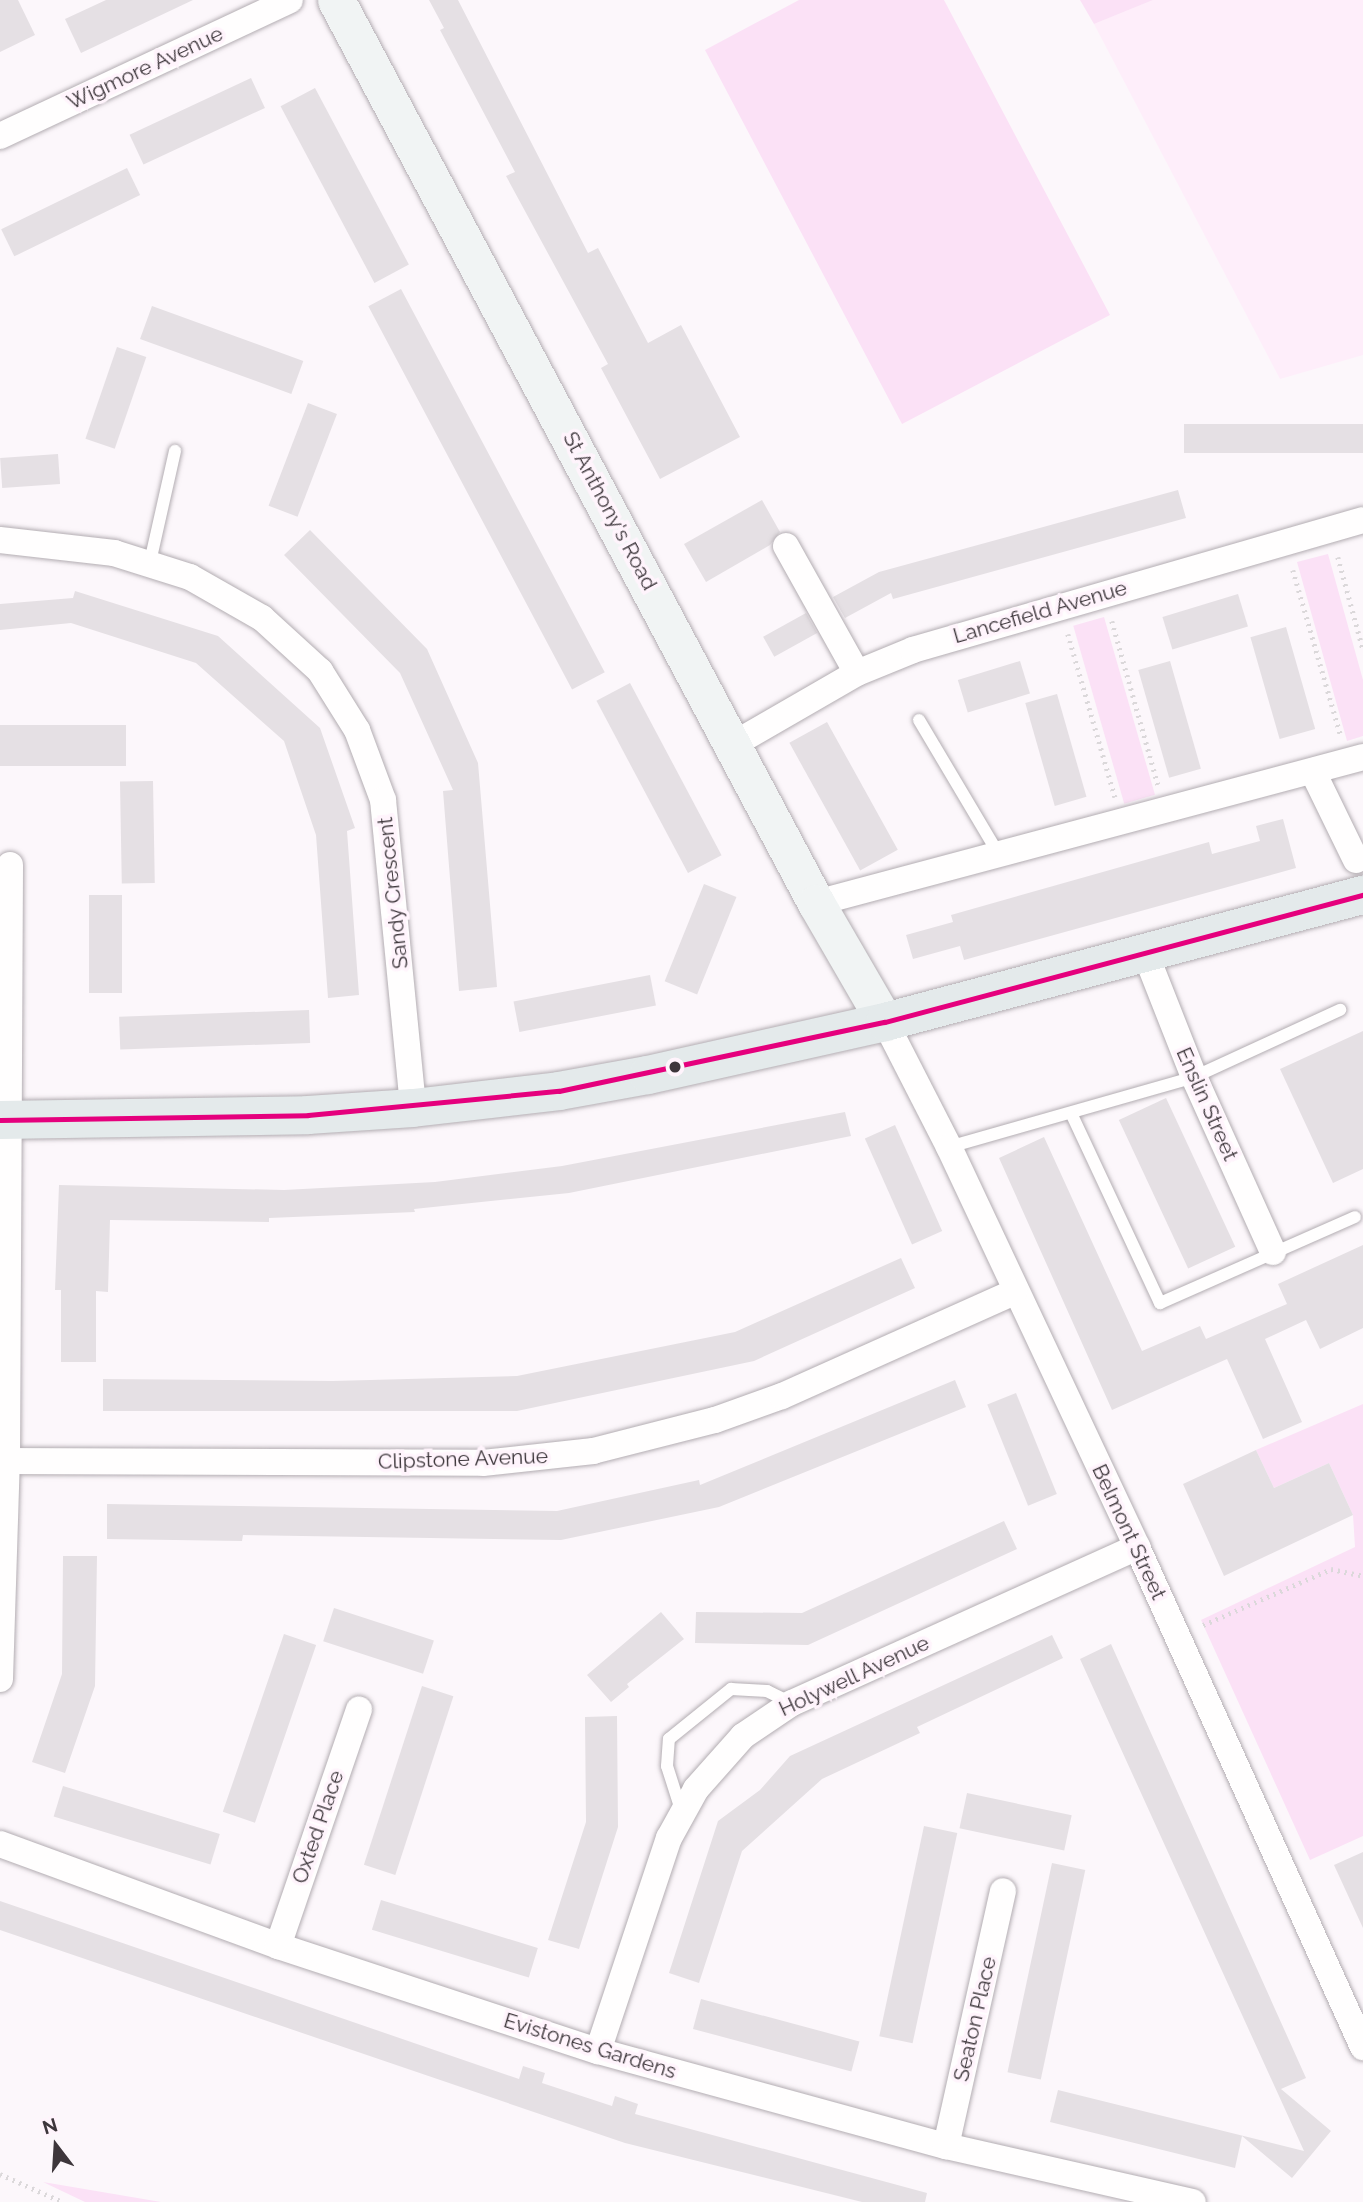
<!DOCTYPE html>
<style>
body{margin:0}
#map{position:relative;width:1363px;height:2202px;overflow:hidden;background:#fcf7fb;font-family:Raleway,sans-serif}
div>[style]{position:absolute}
.built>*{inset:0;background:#feeefa}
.green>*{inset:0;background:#fbe1f6;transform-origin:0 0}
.building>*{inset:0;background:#e5e0e4;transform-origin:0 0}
.path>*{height:4.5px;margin-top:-2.25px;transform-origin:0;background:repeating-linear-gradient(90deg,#dbd8da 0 2px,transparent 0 7px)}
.roads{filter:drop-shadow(0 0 2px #b3adb2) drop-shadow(0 0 2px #b3adb2)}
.lane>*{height:12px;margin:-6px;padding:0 6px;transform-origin:6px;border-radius:6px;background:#fffefe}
.street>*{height:26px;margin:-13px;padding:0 13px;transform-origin:13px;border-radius:13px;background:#fffefe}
.secondary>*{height:37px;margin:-18.5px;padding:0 18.5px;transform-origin:18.5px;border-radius:18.5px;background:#f1f4f4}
.primary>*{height:38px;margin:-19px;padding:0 19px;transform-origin:19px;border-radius:19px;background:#e4eaeb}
.bus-1>*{height:5px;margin:-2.5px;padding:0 2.5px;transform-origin:2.5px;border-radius:2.5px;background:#e5007d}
.dots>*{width:19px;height:19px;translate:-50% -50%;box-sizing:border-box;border:4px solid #fff4fc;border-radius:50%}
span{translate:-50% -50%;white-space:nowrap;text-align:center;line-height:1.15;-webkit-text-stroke:7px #fff4fc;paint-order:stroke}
.street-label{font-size:21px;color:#3d363b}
.north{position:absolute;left:21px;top:2111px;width:70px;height:70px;-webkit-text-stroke:5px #fff4fc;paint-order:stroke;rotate:343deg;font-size:19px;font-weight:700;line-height:28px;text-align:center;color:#3d363b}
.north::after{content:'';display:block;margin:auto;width:24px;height:32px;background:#3d363b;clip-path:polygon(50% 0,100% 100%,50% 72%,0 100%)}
</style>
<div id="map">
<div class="built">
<div style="clip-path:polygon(1153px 0,1363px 0,1363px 355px,1280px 379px,1094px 24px)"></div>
</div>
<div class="green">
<div style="clip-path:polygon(799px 0,944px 0,1110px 315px,902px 424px,705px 50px)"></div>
<div style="clip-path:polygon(1080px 0,1153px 0,1094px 24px)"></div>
<div style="clip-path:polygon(1328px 554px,1363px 680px,1363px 736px,1347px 741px,1297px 562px)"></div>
<div style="left:1104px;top:617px;width:185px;height:32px;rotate:74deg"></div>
<div style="clip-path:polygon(1363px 1404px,1363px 1836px,1310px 1860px,1201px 1620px,1355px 1547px,1353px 1515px,1329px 1463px,1274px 1488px,1256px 1450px)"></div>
<div style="clip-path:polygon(43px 2182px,161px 2202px,85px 2202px)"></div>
</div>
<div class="building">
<div style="clip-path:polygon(0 0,18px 0,35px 35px,0 52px)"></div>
<div style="clip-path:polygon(106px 0,193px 0,81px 53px,65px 19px)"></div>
<div style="clip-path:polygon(429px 0,458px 0,588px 253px,598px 248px,648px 343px,681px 325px,740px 437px,660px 479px,601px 368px,608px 364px,506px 176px,515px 172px,440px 30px,444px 28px)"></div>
<div style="left:251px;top:78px;width:33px;height:134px;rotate:65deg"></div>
<div style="left:315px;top:88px;width:200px;height:39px;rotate:62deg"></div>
<div style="left:127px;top:168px;width:30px;height:140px;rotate:64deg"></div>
<div style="left:401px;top:289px;width:434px;height:37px;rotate:62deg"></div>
<div style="left:152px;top:306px;width:161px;height:35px;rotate:20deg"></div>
<div style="left:117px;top:347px;width:31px;height:97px;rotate:19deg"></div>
<div style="left:308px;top:403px;width:31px;height:110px;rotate:21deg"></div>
<div style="left:1363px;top:424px;width:29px;height:179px;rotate:90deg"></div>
<div style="left:58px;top:454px;width:30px;height:58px;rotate:86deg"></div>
<div style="clip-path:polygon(1178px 490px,1186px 518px,893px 599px,891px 593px,845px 618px,833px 597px,879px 572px)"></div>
<div style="clip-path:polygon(762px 500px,780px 532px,770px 545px,706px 582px,684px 544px)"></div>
<div style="clip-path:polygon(310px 530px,427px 649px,478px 763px,497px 987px,459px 991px,443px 791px,453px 790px,400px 673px,284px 555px)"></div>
<div style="clip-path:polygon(75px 591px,218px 636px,320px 728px,355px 828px,347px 831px,359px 995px,328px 998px,316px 835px,284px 741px,196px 663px,71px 623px,0 630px,0 604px,73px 598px)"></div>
<div style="left:1238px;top:594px;width:34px;height:79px;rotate:73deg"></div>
<div style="left:806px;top:613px;width:23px;height:49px;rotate:61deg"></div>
<div style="left:1286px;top:627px;width:106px;height:37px;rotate:74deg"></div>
<div style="left:1020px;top:661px;width:34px;height:65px;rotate:73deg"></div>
<div style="left:1170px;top:661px;width:112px;height:33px;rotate:74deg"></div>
<div style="left:630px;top:683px;width:195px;height:38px;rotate:62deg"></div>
<div style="left:1057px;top:694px;width:107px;height:33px;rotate:74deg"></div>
<div style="left:827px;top:722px;width:146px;height:43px;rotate:61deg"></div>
<div style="left:126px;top:725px;width:41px;height:126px;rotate:90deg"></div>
<div style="left:153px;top:781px;width:102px;height:33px;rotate:89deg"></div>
<div style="clip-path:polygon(1283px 819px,1296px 868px,964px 960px,960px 946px,913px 959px,906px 935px,953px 922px,951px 915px,1209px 842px,1212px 854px,1260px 841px,1256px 826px)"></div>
<div style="left:704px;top:884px;width:35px;height:105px;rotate:22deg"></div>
<div style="left:89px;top:895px;width:33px;height:98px"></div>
<div style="left:650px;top:975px;width:31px;height:139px;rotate:79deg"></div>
<div style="left:309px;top:1010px;width:33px;height:190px;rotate:88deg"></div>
<div style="clip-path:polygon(1363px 1031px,1363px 1169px,1333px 1183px,1280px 1069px)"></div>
<div style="left:1166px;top:1098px;width:164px;height:52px;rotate:65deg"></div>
<div style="clip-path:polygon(845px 1112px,851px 1136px,569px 1193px,414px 1209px,415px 1212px,269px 1218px,269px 1222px,110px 1220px,108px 1292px,96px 1291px,96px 1362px,61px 1362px,61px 1290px,55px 1290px,59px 1185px,284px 1190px,435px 1182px,562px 1166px)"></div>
<div style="left:895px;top:1125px;width:116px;height:33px;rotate:66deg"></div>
<div style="clip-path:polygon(1044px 1137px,1142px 1351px,1200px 1326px,1206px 1339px,1287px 1304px,1278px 1284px,1363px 1245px,1363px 1328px,1320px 1349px,1306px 1320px,1265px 1339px,1302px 1422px,1263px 1439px,1227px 1359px,1112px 1410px,999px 1158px)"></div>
<div style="clip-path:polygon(901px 1258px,915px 1288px,754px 1361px,517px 1411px,103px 1411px,103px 1379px,333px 1381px,517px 1376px,735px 1332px)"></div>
<div style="clip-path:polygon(955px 1380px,966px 1407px,719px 1507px,561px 1540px,243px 1535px,242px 1541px,107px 1539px,107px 1504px,557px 1511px,699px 1480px,700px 1485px)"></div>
<div style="left:1016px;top:1393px;width:109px;height:31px;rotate:68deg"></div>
<div style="clip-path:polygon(1256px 1450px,1274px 1488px,1329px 1463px,1353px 1515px,1224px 1576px,1183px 1484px)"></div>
<div style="clip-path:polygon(1004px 1521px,1017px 1549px,808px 1645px,695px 1643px,696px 1612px,802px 1613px)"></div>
<div style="clip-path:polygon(63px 1556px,97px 1556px,95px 1686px,65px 1773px,32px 1762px,62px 1674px)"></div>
<div style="left:334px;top:1608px;width:105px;height:35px;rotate:18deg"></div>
<div style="clip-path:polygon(661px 1612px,684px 1639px,627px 1684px,629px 1687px,611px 1702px,587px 1675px)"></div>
<div style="left:284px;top:1634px;width:34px;height:188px;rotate:19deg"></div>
<div style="clip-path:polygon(1052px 1635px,1063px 1658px,917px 1727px,920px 1733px,822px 1779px,742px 1851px,699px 1983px,669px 1973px,718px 1821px,760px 1790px,790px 1756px)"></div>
<div style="clip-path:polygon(1111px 1644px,1306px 2078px,1281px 2089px,1331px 2131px,1292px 2178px,1242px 2136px,1235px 2168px,1050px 2122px,1058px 2090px,1304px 2151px,1080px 1659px)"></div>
<div style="left:422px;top:1686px;width:33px;height:188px;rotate:18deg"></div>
<div style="clip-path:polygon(617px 1716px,618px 1827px,579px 1949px,548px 1940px,586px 1822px,585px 1717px)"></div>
<div style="left:63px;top:1786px;width:164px;height:32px;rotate:17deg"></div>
<div style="left:967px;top:1793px;width:107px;height:36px;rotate:12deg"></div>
<div style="left:924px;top:1826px;width:34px;height:215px;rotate:12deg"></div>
<div style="clip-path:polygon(1363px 1852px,1363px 1928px,1334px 1865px)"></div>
<div style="left:1052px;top:1863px;width:34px;height:214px;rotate:12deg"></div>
<div style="left:381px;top:1900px;width:164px;height:31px;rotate:17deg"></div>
<div style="clip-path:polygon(0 1901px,519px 2079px,523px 2066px,545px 2073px,542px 2083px,612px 2106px,615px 2096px,638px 2104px,635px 2114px,927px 2193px,925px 2202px,862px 2202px,625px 2143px,0 1930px)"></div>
<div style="left:701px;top:1999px;width:164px;height:31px;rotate:15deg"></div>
</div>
<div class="path">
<div style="left:1338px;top:557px;width:95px;rotate:74.8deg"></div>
<div style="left:1293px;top:570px;width:173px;rotate:73.9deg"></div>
<div style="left:1112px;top:621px;width:170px;rotate:74.3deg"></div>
<div style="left:1068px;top:634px;width:170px;rotate:73.9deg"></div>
<div style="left:1203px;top:1625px;width:140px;rotate:-23.6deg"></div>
<div style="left:1331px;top:1569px;width:33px;rotate:12deg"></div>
<div style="left:0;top:2174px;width:69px;rotate:24deg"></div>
</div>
<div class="roads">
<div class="lane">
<div style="left:150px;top:562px;width:114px;rotate:-77.3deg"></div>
<div style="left:919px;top:720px;width:157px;rotate:59.3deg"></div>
<div style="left:1071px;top:1113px;width:210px;rotate:64.9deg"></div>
<div style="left:1160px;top:1303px;width:213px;rotate:-23.8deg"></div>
<div style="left:949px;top:1147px;width:255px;rotate:-15.9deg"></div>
<div style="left:1194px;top:1077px;width:161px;rotate:-24.7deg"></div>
<div style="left:681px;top:1810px;width:46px;rotate:-107.7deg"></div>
<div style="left:667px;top:1766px;width:27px;rotate:-86deg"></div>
<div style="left:669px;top:1739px;width:80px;rotate:-38.9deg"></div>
<div style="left:731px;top:1689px;width:36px;rotate:3deg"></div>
<div style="left:767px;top:1691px;width:28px;rotate:26deg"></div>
</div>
<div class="street">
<div style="left:0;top:136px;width:320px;rotate:-25.1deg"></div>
<div style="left:0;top:540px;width:115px;rotate:6.5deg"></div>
<div style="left:114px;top:553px;width:80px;rotate:17.5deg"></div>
<div style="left:190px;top:577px;width:83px;rotate:29.7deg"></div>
<div style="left:262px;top:618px;width:79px;rotate:42.4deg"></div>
<div style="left:320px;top:671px;width:70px;rotate:57.9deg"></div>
<div style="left:357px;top:730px;width:75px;rotate:69.6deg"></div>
<div style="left:383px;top:800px;width:309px;rotate:84.4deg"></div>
<div style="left:786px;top:546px;width:145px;rotate:60.8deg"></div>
<div style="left:734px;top:744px;width:142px;rotate:-30deg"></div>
<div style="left:857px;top:673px;width:61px;rotate:-22.3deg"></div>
<div style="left:913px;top:650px;width:468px;rotate:-16.1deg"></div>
<div style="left:1313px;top:772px;width:98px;rotate:64deg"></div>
<div style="left:816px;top:903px;width:566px;rotate:-14.94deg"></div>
<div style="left:1146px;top:955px;width:131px;rotate:68.5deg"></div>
<div style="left:1194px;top:1077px;width:192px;rotate:65.7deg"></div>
<div style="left:885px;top:1022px;width:140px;rotate:62.9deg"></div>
<div style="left:949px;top:1147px;width:442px;rotate:64.8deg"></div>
<div style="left:1137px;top:1547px;width:549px;rotate:65.68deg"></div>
<div style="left:0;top:1461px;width:483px;rotate:0.2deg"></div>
<div style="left:483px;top:1463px;width:111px;rotate:-6.2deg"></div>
<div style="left:593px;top:1451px;width:126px;rotate:-14.3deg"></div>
<div style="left:715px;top:1420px;width:71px;rotate:-19.7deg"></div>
<div style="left:782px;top:1396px;width:254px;rotate:-24.1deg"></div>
<div style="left:0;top:1679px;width:218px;rotate:-88.2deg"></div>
<div style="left:7px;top:1461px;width:596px;rotate:-89.71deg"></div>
<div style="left:0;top:1844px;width:296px;rotate:20.1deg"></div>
<div style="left:278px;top:1946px;width:337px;rotate:18.2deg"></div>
<div style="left:598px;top:2051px;width:361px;rotate:15.3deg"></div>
<div style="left:946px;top:2146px;width:253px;rotate:12.8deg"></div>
<div style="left:278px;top:1946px;width:250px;rotate:-71.1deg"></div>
<div style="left:598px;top:2051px;width:225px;rotate:-71.6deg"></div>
<div style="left:669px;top:1838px;width:56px;rotate:-61.1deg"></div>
<div style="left:696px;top:1789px;width:71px;rotate:-48.4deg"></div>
<div style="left:743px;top:1736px;width:59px;rotate:-34deg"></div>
<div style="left:792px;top:1703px;width:379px;rotate:-24.3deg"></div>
<div style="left:946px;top:2146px;width:261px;rotate:-77.4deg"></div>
</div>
<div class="secondary">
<div style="left:336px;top:0;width:1023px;rotate:62.01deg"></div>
<div style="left:816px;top:903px;width:138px;rotate:59.9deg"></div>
</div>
<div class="primary">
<div style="left:0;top:1120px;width:308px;rotate:-0.9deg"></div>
<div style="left:308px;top:1115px;width:105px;rotate:-3.8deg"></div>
<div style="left:413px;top:1108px;width:147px;rotate:-6.6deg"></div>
<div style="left:559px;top:1091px;width:90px;rotate:-10.2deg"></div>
<div style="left:648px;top:1075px;width:243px;rotate:-12.6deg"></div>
<div style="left:885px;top:1022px;width:495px;rotate:-14.9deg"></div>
</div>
</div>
<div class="bus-1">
<div style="left:0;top:1120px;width:308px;rotate:-0.9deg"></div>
<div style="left:308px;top:1115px;width:252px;rotate:-5.5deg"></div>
<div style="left:559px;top:1091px;width:333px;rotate:-12deg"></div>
<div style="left:885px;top:1022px;width:495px;rotate:-14.9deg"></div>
</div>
<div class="dots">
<div style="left:675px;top:1067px;background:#3d363b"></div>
</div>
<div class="street-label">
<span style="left:145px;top:68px;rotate:-25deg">Wigmore Avenue</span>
<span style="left:610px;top:511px;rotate:62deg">St Anthony's Road</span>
<span style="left:1040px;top:612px;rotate:-16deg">Lancefield Avenue</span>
<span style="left:393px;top:893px;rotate:-96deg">Sandy Crescent</span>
<span style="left:1207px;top:1104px;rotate:66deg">Enslin Street</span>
<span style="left:463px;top:1459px;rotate:-2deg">Clipstone Avenue</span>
<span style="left:1129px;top:1532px;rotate:65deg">Belmont Street</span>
<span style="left:854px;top:1676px;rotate:-25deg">Holywell Avenue</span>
<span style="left:318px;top:1827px;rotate:-71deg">Oxted Place</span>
<span style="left:975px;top:2019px;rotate:-77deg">Seaton Place</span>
<span style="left:590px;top:2046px;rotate:17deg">Evistones Gardens</span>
</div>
<div class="north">N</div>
</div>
